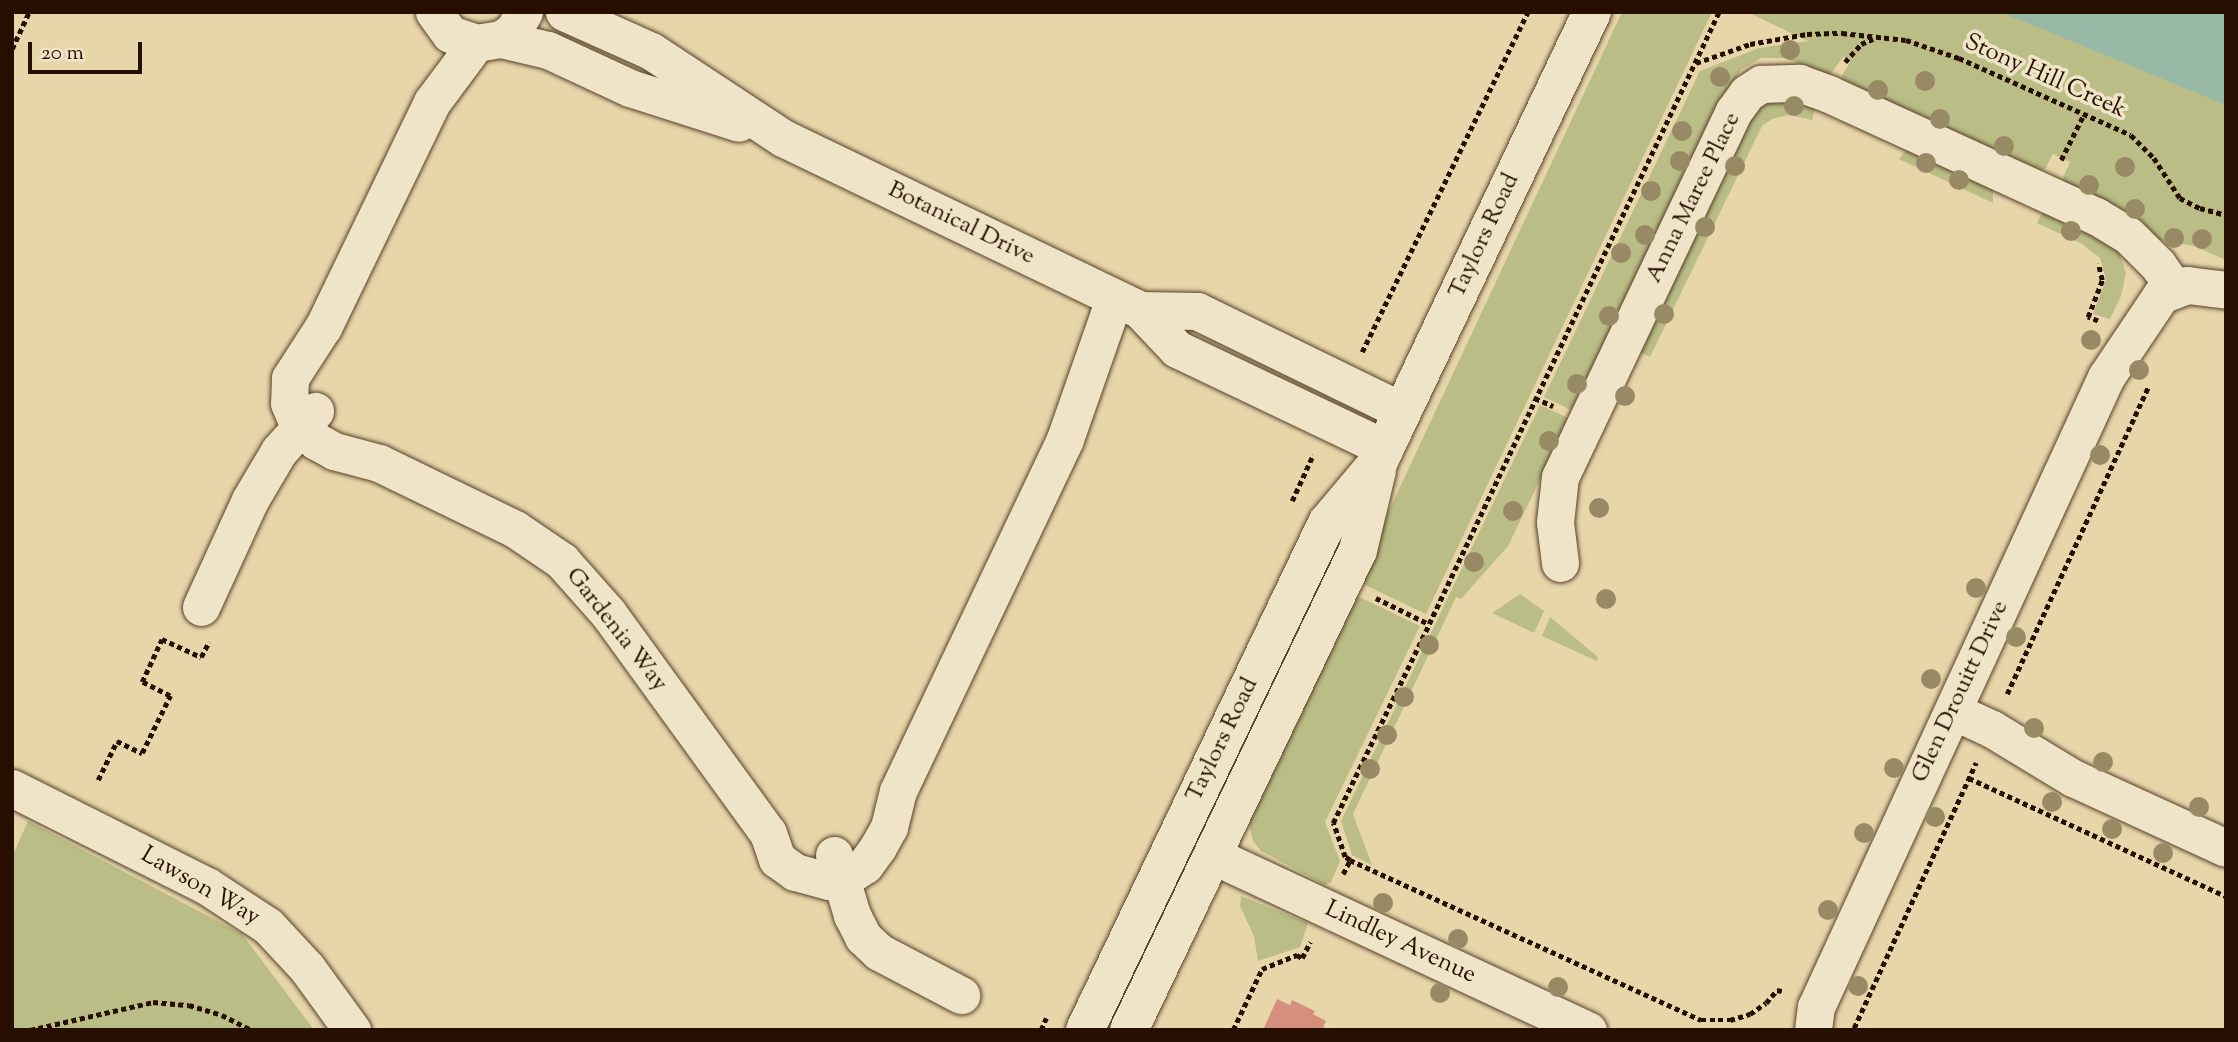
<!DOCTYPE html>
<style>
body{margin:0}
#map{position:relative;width:2238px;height:1042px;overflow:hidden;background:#e7d6aa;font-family:"Sorts Mill Goudy",serif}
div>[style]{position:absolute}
.green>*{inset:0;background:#babd86}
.water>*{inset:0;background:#97b9a6}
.building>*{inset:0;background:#d68f7d}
.path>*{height:4.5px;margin-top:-2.25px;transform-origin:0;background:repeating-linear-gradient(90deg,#270f00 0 5px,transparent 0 8.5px)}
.roads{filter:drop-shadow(0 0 2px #57412a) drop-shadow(0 0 2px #57412a)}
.street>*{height:37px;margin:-18.5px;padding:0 18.5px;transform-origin:18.5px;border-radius:18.5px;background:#efe4c8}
.secondary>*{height:38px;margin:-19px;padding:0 19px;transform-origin:19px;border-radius:19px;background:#efe4c8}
.trees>*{width:20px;height:20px;margin:-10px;border-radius:50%;background:#998a66}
span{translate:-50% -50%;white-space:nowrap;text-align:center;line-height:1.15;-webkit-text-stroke:7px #efe4c8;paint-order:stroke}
.street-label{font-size:24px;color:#270f00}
.frame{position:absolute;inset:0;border:14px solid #270f00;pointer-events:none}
.scale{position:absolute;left:28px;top:42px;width:114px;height:32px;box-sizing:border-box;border:4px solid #270f00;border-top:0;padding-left:9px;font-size:21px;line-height:24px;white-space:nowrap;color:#270f00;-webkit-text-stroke:5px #efe4c8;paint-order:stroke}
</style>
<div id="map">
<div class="green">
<div style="clip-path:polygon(1622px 12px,1712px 12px,1426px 614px,1361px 583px,1358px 577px)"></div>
<div style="clip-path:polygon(1747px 12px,2226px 12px,2226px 260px,2194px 246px,2154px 239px,2066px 185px,2063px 178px,2070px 162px,2053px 154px,2045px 169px,2037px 171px,1843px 81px,1842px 76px,1851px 60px,1843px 57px,1829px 76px,1785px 58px,1761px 58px,1741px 70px,1724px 97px,1575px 408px,1569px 409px,1544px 397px,1700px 71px,1759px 48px,1808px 41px)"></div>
<div style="clip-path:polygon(1783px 96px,1816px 105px,1812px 120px,1788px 115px,1772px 119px,1762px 126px,1650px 357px,1641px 353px,1638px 348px,1748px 119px,1763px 103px)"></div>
<div style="clip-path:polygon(1908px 148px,1993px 187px,1993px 203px,1899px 159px)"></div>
<div style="clip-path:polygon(2044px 208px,2118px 249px,2126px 273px,2121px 296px,2110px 319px,2093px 314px,2106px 279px,2100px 258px,2082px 244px,2037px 223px)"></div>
<div style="clip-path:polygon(1540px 405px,1566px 417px,1568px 422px,1508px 546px,1461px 599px,1456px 597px,1353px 814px,1372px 865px,1352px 855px,1341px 821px)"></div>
<div style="clip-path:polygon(1520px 594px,1544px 611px,1534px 633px,1492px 613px)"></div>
<div style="clip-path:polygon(1355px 595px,1420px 626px,1325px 822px,1340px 861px,1331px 882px,1325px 885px,1261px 851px,1253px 841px,1247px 816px)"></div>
<div style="clip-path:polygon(1550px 617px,1598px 657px,1597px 661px,1542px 636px)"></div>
<div style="clip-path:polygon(28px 821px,242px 934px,314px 1030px,12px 1030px,12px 857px)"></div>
<div style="clip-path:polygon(1241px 896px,1308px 923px,1300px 947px,1258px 961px,1254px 936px,1240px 906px)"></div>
</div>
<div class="water">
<div style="clip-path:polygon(2001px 12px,2226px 12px,2226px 105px)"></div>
</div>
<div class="building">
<div style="clip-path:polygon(1277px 999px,1290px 1005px,1292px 1000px,1315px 1011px,1313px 1014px,1326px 1021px,1323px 1027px,1330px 1030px,1263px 1030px)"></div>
</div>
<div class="path">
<div style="left:12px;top:49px;width:41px;rotate:-65.3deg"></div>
<div style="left:1845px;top:62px;width:24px;rotate:-48deg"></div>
<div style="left:1861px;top:44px;width:13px;rotate:-23deg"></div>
<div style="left:1696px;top:63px;width:57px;rotate:-19.4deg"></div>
<div style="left:1750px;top:44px;width:58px;rotate:-10deg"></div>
<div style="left:1807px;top:34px;width:35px;rotate:-2deg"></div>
<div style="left:1842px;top:33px;width:64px;rotate:6.2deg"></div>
<div style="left:1906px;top:40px;width:56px;rotate:18.8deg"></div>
<div style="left:1959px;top:58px;width:188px;rotate:24.1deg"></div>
<div style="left:2131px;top:135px;width:33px;rotate:45deg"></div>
<div style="left:2154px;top:158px;width:48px;rotate:57deg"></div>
<div style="left:2180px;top:198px;width:22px;rotate:27deg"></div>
<div style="left:2200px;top:208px;width:27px;rotate:15deg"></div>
<div style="left:2061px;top:160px;width:51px;rotate:-63.4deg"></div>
<div style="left:2098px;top:321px;width:11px;rotate:-158deg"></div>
<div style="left:2088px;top:317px;width:40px;rotate:-69deg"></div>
<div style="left:2102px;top:280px;width:17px;rotate:-103deg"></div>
<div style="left:1362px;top:352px;width:378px;rotate:-64deg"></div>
<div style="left:1535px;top:398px;width:20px;rotate:24deg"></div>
<div style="left:1292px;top:501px;width:51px;rotate:-65.5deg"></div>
<div style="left:1376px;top:598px;width:59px;rotate:26.1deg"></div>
<div style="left:1429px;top:624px;width:677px;rotate:-64.65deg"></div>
<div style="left:2007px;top:694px;width:338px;rotate:-65.3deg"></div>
<div style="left:1969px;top:778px;width:283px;rotate:24.7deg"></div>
<div style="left:98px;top:780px;width:43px;rotate:-64deg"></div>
<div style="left:117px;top:741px;width:28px;rotate:26deg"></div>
<div style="left:142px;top:753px;width:64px;rotate:-63.8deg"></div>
<div style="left:170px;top:696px;width:31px;rotate:-153deg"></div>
<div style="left:142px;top:682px;width:47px;rotate:-65.1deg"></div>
<div style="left:162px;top:639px;width:43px;rotate:24.8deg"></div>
<div style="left:201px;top:657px;width:17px;rotate:-62deg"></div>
<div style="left:1350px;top:860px;width:386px;rotate:24.5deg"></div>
<div style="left:1701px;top:1020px;width:29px"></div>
<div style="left:1730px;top:1020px;width:21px;rotate:-17deg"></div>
<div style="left:1750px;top:1014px;width:19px;rotate:-35deg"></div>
<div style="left:1766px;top:1003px;width:17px;rotate:-50deg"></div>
<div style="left:1777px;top:990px;width:5px;rotate:11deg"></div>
<div style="left:1343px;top:874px;width:16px;rotate:-63deg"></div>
<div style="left:1350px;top:860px;width:6px;rotate:-149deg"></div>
<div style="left:1345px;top:857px;width:36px;rotate:-109deg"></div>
<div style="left:1333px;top:823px;width:221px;rotate:-64.2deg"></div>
<div style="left:1854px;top:1028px;width:292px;rotate:-65.3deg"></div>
<div style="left:30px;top:1030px;width:126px;rotate:-12.8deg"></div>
<div style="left:153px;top:1002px;width:36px;rotate:5deg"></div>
<div style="left:189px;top:1005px;width:34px;rotate:17deg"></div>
<div style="left:222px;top:1015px;width:33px;rotate:27deg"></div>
<div style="left:1041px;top:1030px;width:13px;rotate:-67deg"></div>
<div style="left:1233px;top:1030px;width:68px;rotate:-64.6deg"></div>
<div style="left:1262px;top:969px;width:38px;rotate:-22deg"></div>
<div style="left:1297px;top:955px;width:6px;rotate:31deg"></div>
<div style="left:1302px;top:958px;width:18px;rotate:-63deg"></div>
</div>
<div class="roads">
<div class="street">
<div style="left:434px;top:12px;width:27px;rotate:54deg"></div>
<div style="left:450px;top:34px;width:28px;rotate:19deg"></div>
<div style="left:476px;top:43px;width:25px;rotate:-9deg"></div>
<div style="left:501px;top:39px;width:14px;rotate:-34deg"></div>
<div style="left:513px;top:31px;width:22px;rotate:-60deg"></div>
<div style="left:564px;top:12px;width:95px;rotate:24.1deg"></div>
<div style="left:651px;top:51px;width:158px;rotate:33.4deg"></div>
<div style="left:783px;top:138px;width:396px;rotate:25.7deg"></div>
<div style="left:1140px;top:310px;width:54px;rotate:46.5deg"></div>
<div style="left:1177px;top:349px;width:230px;rotate:25.5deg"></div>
<div style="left:501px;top:39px;width:48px;rotate:13.2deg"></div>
<div style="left:548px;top:50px;width:90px;rotate:24.9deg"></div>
<div style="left:630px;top:88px;width:114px;rotate:17.8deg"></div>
<div style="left:476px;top:43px;width:74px;rotate:126.7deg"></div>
<div style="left:432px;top:102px;width:250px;rotate:115.8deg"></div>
<div style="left:323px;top:327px;width:61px;rotate:122.9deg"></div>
<div style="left:290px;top:378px;width:25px;rotate:92deg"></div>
<div style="left:289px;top:403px;width:15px;rotate:67deg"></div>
<div style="left:295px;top:417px;width:32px;rotate:49deg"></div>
<div style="left:316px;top:441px;width:21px;rotate:29deg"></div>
<div style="left:334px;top:451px;width:47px;rotate:14.9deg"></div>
<div style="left:379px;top:463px;width:151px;rotate:25.9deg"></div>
<div style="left:515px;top:529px;width:57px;rotate:34.2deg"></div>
<div style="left:562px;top:561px;width:69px;rotate:48.5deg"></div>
<div style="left:608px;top:613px;width:272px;rotate:54deg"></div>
<div style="left:768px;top:833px;width:28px;rotate:71deg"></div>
<div style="left:777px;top:859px;width:22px;rotate:36deg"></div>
<div style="left:795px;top:872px;width:35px;rotate:15deg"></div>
<div style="left:829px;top:881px;width:20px;rotate:-15deg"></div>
<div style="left:848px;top:876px;width:20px;rotate:-33deg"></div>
<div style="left:865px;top:865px;width:22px;rotate:-54deg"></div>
<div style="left:878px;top:847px;width:23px;rotate:-61deg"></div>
<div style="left:889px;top:827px;width:37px;rotate:-76deg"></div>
<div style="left:898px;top:791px;width:390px;rotate:-64.6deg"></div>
<div style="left:1065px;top:439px;width:148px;rotate:-70.7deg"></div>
<div style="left:1140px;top:310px;width:57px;rotate:1deg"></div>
<div style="left:1197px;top:311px;width:228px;rotate:26deg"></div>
<div style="left:1560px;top:563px;width:41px;rotate:-97deg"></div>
<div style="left:1555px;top:522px;width:45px;rotate:-83.7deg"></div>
<div style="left:1560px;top:477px;width:405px;rotate:-64.6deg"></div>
<div style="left:1734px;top:111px;width:22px;rotate:-54deg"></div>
<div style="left:1747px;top:93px;width:17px;rotate:-33deg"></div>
<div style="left:1761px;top:84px;width:38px;rotate:-2deg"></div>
<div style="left:1799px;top:83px;width:32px;rotate:20deg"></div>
<div style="left:1829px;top:94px;width:294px;rotate:24.6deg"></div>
<div style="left:2096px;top:216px;width:37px;rotate:31deg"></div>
<div style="left:2128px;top:235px;width:42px;rotate:45deg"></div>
<div style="left:2158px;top:265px;width:28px;rotate:55deg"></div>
<div style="left:201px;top:607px;width:118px;rotate:-65.4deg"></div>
<div style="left:250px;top:500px;width:57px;rotate:-59.4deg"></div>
<div style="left:279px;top:451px;width:54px;rotate:-48deg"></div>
<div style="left:1953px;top:711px;width:43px;rotate:24.8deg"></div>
<div style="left:1992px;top:729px;width:95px;rotate:31.2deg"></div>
<div style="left:2073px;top:778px;width:168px;rotate:24.6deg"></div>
<div style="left:12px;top:788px;width:218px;rotate:26.7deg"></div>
<div style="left:207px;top:886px;width:73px;rotate:33.3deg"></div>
<div style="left:268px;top:926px;width:57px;rotate:47.1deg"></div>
<div style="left:307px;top:968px;width:77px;rotate:54deg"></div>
<div style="left:834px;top:855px;width:63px;rotate:73.3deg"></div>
<div style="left:852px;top:915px;width:25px;rotate:63deg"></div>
<div style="left:863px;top:937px;width:22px;rotate:43deg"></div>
<div style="left:879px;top:952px;width:93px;rotate:27.7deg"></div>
<div style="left:1212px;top:855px;width:415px;rotate:25deg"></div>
<div style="left:1813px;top:1030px;width:23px;rotate:-83deg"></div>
<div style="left:1816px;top:1007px;width:694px;rotate:-65.28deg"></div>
<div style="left:2106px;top:377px;width:99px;rotate:-56.1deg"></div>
<div style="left:2161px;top:295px;width:28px;rotate:-21deg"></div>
<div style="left:2187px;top:285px;width:39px;rotate:7deg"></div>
</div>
<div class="secondary">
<div style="left:1085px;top:1030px;width:562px;rotate:-64.48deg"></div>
<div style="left:1327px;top:523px;width:81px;rotate:-50deg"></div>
<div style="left:1379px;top:461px;width:14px;rotate:-65deg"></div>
<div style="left:1385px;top:448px;width:483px;rotate:-64.6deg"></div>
<div style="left:1129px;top:1030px;width:532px;rotate:-64.49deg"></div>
<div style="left:1358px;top:550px;width:82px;rotate:-76.6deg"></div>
</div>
</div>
<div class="trees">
<div style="left:1790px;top:50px"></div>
<div style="left:1720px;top:77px"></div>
<div style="left:1925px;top:81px"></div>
<div style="left:1878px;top:90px"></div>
<div style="left:1794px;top:106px"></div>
<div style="left:1940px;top:119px"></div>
<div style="left:1682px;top:131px"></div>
<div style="left:2004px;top:146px"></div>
<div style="left:1680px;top:161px"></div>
<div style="left:1926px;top:163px"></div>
<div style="left:1735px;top:166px"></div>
<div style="left:2125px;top:167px"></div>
<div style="left:1959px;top:180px"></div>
<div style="left:2089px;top:185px"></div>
<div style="left:1651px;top:191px"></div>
<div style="left:2135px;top:209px"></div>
<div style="left:1705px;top:227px"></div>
<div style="left:2071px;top:231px"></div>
<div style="left:1645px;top:235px"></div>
<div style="left:2174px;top:238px"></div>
<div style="left:2202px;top:239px"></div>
<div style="left:1621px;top:253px"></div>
<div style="left:1664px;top:314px"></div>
<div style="left:1609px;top:316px"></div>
<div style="left:2091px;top:340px"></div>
<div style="left:2139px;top:370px"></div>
<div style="left:1577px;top:384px"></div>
<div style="left:1625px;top:396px"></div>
<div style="left:1549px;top:441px"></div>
<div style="left:2100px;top:455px"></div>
<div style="left:1599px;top:508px"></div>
<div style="left:1513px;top:511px"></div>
<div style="left:1474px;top:562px"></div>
<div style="left:1976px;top:588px"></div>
<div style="left:1606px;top:599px"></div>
<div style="left:2016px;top:637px"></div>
<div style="left:1429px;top:645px"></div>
<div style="left:1931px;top:679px"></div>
<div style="left:1404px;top:697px"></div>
<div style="left:2034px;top:728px"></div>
<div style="left:1387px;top:735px"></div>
<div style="left:2103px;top:762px"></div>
<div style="left:1894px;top:768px"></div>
<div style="left:1370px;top:769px"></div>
<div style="left:2052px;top:802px"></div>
<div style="left:2199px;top:807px"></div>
<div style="left:1935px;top:817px"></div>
<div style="left:2112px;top:829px"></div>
<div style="left:1864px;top:833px"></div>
<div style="left:2163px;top:853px"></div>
<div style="left:1383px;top:903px"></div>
<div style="left:1828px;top:910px"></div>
<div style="left:1458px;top:939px"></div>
<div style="left:1858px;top:986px"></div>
<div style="left:1558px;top:987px"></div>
<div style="left:1440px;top:993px"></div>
</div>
<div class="street-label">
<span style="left:2045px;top:77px;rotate:24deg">Stony Hill Creek</span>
<span style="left:1694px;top:198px;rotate:-64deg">Anna Maree Place</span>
<span style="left:961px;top:224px;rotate:26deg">Botanical Drive</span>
<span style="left:1485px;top:236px;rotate:-65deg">Taylors Road</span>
<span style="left:616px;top:630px;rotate:52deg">Gardenia Way</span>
<span style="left:1961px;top:692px;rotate:-65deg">Glen Drouitt Drive</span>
<span style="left:1223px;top:740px;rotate:-64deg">Taylors Road</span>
<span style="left:200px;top:887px;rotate:30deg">Lawson Way</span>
<span style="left:1400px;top:943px;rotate:25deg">Lindley Avenue</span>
</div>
<div class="frame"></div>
<div class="scale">20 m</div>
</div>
